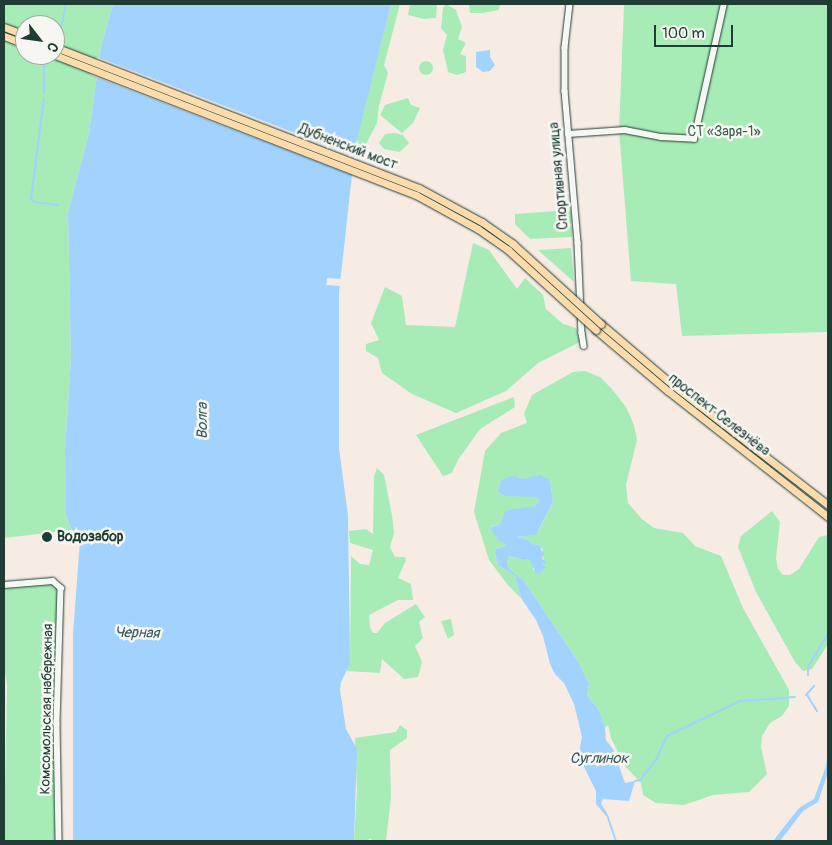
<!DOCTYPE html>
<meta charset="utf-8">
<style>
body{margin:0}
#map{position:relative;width:832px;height:845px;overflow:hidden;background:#f7ece4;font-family:Pangolin,sans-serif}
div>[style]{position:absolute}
.green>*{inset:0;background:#a7ebb7}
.round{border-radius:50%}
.water>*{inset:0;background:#a1d3fe}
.pier>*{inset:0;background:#f7ece4;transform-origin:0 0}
.stream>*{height:2px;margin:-1px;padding:0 1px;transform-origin:1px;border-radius:1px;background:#a1d3fe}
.roads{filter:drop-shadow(0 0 1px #1f3d34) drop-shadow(0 0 1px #1f3d34)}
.minor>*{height:5.5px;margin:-2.75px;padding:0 2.75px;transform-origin:2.75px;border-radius:2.75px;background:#f6f6f2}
.major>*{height:7px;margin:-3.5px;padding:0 3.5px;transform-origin:3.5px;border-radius:3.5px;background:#fcdcac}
.bridges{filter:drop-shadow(0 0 1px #1f3d34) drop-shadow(0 0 1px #1f3d34)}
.major-bridge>*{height:7px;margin:-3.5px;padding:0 3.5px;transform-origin:3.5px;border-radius:3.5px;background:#fcdcac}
.dots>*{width:14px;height:14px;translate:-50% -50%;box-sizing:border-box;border:2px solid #f6f6f2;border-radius:50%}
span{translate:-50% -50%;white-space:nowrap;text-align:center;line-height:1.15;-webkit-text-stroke:5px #f6f6f2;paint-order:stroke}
.park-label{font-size:14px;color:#3a604e}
.street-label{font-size:14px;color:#1f3d34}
.poi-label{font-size:14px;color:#1f3d34;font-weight:700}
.left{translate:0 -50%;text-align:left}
.water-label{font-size:15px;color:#395b5c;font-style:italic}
.frame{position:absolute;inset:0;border:5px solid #1f3d34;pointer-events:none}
.north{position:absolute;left:15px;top:15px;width:50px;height:50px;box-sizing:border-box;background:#f6f6f2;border:1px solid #a0aca6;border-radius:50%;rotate:120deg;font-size:14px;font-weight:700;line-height:20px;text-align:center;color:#1f3d34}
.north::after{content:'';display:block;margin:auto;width:18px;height:22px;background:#1f3d34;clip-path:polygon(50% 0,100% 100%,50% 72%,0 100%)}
.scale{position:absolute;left:654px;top:25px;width:79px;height:22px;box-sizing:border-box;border:2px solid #1f3d34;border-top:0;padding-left:6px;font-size:15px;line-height:18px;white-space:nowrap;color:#1f3d34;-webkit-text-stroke:4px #f6f6f2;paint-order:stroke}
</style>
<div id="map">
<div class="green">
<div style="clip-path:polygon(evenodd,4px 4px,113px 4px,101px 47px,89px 133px,68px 213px,71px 359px,65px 450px,66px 516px,72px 530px,4px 538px,4px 4px,25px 25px,55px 25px,55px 55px,25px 55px,25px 25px)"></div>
<div style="clip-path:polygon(391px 4px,400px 4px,384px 65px,388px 73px,379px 106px,377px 123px,365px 146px,359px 144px,356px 139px)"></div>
<div style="clip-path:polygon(410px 4px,437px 4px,436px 18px,424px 19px,408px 15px)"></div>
<div style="clip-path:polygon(446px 4px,456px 10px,462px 27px,458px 39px,466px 43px,460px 54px,466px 56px,466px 72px,457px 75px,448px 72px,443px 50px,447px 35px,441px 28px,443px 8px)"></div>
<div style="clip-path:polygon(469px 4px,500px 4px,499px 10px,483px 13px,470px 13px)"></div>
<div style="clip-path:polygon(624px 4px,828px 4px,828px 332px,682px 336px,676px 284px,631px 281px,619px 130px)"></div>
<div class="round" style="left:419px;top:61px;width:14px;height:14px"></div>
<div style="clip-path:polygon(408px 98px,411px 105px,420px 108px,413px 123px,402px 133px,380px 115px,385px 105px)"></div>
<div style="clip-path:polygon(395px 133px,403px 135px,409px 143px,400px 152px,384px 149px,379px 143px,385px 134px)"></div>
<div style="clip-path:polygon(571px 210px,572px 237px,530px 239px,515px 224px,515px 214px)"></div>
<div style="clip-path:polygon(473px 243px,489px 250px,517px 289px,525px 278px,543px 295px,546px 309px,563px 324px,576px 328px,580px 342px,538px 363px,506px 391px,456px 413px,412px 394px,382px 373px,378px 358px,366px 351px,366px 344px,379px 340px,371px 323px,385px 287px,402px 296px,406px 325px,455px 327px)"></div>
<div style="clip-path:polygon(571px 248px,574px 282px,538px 250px)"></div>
<div style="clip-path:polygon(585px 371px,600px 377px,612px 389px,626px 407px,634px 425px,637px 440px,626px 485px,628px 503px,642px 519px,654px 528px,683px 533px,695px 546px,721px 556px,743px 608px,789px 690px,789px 706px,782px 716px,770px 723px,762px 736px,761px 747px,767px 774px,749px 792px,713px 795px,684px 805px,656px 803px,643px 795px,641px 783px,625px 766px,611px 738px,608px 725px,605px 728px,599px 710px,587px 695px,589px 684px,579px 663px,524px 581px,509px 569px,507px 561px,509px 556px,524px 560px,529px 559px,533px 563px,533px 570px,544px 568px,542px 564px,544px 563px,542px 546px,533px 544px,526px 539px,516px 537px,534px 535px,538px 532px,553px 502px,550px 480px,523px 479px,516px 476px,501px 481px,497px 491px,504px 496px,526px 495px,537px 497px,538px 499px,539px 502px,534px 506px,504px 513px,501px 523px,491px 527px,499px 541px,506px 543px,506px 546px,496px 549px,495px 553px,498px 565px,515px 576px,521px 598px,507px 584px,489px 560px,474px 512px,485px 451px,501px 433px,527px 423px,524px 414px,532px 395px,573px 372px)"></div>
<div style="clip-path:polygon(514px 397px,515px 407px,480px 429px,458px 460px,452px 473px,443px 476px,416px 435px)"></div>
<div style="clip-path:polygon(377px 468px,384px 475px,392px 515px,394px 533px,390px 547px,395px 557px,405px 557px,406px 560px,398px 578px,411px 584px,413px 600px,398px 600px,369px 615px,370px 627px,373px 633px,377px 633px,385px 623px,416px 604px,425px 617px,419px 622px,423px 638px,415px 646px,422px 662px,418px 677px,404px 679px,382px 659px,380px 673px,347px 671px,350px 658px,351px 556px,360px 564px,369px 565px,373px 550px,350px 543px,349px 531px,366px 529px,373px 534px,374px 476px)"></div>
<div style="clip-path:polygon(772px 511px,780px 522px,776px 558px,778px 569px,783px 575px,790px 575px,799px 569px,819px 537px,828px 535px,828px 644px,812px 669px,803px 671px,795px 662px,756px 592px,738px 547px,741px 536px)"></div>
<div style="clip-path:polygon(52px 583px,58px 589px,58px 841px,4px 841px,7px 685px,4px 668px,4px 587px)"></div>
<div style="clip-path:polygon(451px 619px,454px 635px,448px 639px,441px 621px)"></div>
<div style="clip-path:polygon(400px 725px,407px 730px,407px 738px,390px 750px,391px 797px,386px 841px,372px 841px,371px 838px,366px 841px,354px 841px,357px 791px,355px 738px,396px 732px)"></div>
</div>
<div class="water">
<div style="clip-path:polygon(113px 4px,391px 4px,355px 147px,339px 293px,339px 448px,348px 516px,350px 658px,349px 666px,341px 682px,340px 690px,346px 729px,357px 749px,354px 841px,73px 841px,73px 634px,80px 540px,72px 530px,66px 516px,65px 450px,71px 359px,68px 213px,89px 133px,101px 47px)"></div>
<div style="clip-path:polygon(490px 50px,490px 57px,495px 65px,490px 71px,483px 72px,476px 67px,476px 52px)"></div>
<div style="clip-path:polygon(540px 475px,550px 480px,553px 502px,536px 535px,516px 537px,526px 539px,533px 544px,542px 546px,541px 550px,544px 553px,542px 559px,547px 562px,542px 564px,546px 567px,540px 573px,536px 573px,529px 559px,524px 560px,509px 556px,507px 561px,509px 569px,524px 581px,579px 663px,589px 684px,587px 695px,599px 710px,605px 728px,606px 740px,613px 749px,625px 783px,635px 781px,629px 801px,603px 799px,601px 804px,607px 813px,606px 816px,596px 804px,596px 791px,582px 763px,580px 747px,582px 737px,574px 704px,564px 683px,555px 674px,550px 664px,543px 636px,536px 620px,521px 598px,515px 576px,498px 565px,495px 553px,496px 549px,506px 546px,506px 544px,499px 541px,490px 528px,501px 523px,504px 513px,508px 510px,534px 506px,539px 502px,537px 497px,504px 496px,497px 491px,501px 481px,508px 477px,516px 476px,523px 479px)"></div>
<div style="clip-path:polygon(828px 750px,828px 772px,818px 802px,803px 811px,780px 841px,773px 841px,799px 808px,814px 799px,826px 766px)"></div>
</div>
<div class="pier">
<div style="left:97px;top:57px;width:278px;height:19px;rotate:21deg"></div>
<div style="left:327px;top:278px;width:14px;height:7px;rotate:4deg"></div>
</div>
<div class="stream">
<div style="left:55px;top:39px;width:17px;rotate:-65deg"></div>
<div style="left:62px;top:24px;width:20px;rotate:-79deg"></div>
<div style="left:44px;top:93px;width:26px;rotate:-90deg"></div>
<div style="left:44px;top:67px;width:13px;rotate:-72deg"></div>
<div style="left:44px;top:98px;width:102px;rotate:97.3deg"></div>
<div style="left:31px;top:199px;width:4px;rotate:45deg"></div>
<div style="left:34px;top:202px;width:24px;rotate:7deg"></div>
<div style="left:808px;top:675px;width:8px;rotate:-90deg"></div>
<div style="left:808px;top:667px;width:39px;rotate:-59deg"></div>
<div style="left:806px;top:695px;width:12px;rotate:-48deg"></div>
<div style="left:807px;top:695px;width:19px;rotate:58deg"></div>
<div style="left:635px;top:781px;width:5px;rotate:-11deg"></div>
<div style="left:640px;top:780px;width:28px;rotate:-52deg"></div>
<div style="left:657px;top:758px;width:24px;rotate:-66deg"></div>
<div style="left:667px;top:736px;width:81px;rotate:-25.6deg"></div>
<div style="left:740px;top:701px;width:55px;rotate:-4.2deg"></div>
<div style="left:607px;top:815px;width:28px;rotate:71deg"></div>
</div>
<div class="roads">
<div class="minor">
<div style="left:570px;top:4px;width:44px;rotate:96.5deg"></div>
<div style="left:565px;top:48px;width:43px;rotate:90deg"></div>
<div style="left:565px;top:91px;width:153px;rotate:85.1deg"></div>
<div style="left:578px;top:243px;width:90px;rotate:87.5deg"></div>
<div style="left:582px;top:333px;width:13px;rotate:81deg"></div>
<div style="left:568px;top:134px;width:57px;rotate:-4deg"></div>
<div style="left:625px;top:130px;width:37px;rotate:11deg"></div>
<div style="left:661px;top:137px;width:33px;rotate:3deg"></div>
<div style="left:694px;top:139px;width:138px;rotate:-77.5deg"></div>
<div style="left:4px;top:585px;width:49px;rotate:-4.7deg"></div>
<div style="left:53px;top:581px;width:11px;rotate:41deg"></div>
<div style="left:61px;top:588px;width:136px;rotate:91.7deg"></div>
<div style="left:57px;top:724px;width:117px;rotate:89deg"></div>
</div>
<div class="major">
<div style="left:4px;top:27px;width:22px;rotate:21deg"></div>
<div style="left:4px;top:36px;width:22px;rotate:21deg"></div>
<div style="left:601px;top:324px;width:94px;rotate:40.3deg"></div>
<div style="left:673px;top:385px;width:196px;rotate:37.7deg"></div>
<div style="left:596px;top:330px;width:94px;rotate:40.3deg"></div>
<div style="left:668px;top:391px;width:204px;rotate:38.2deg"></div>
</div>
</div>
<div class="bridges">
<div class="major-bridge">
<div style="left:55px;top:47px;width:390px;rotate:21.2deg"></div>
<div style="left:419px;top:188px;width:72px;rotate:28.4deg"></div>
<div style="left:482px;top:222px;width:38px;rotate:35deg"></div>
<div style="left:513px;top:244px;width:119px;rotate:42.3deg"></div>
<div style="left:55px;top:55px;width:387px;rotate:21.2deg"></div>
<div style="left:416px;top:195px;width:71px;rotate:28.7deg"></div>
<div style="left:478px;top:229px;width:37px;rotate:35deg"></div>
<div style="left:508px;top:250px;width:119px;rotate:42.3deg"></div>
</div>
</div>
<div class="dots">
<div style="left:47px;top:537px;background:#1f3d34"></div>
</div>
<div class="park-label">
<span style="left:724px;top:132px">СТ «Заря-1»</span>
</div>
<div class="street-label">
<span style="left:348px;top:147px;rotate:21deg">Дубненский мост</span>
<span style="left:559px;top:176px;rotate:-95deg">Спортивная улица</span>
<span style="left:719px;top:415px;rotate:38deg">проспект Селезнёва</span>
<span style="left:47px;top:709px;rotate:-89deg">Комсомольская набережная</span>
</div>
<div class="poi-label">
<span class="left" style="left:57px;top:537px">Водозабор</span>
</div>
<div class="water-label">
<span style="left:203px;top:421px;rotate:-90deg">Волга</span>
<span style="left:137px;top:633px;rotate:1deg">Черная</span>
<span style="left:599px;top:759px">Суглинок</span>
</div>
<div class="frame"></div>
<div class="north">С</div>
<div class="scale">100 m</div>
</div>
